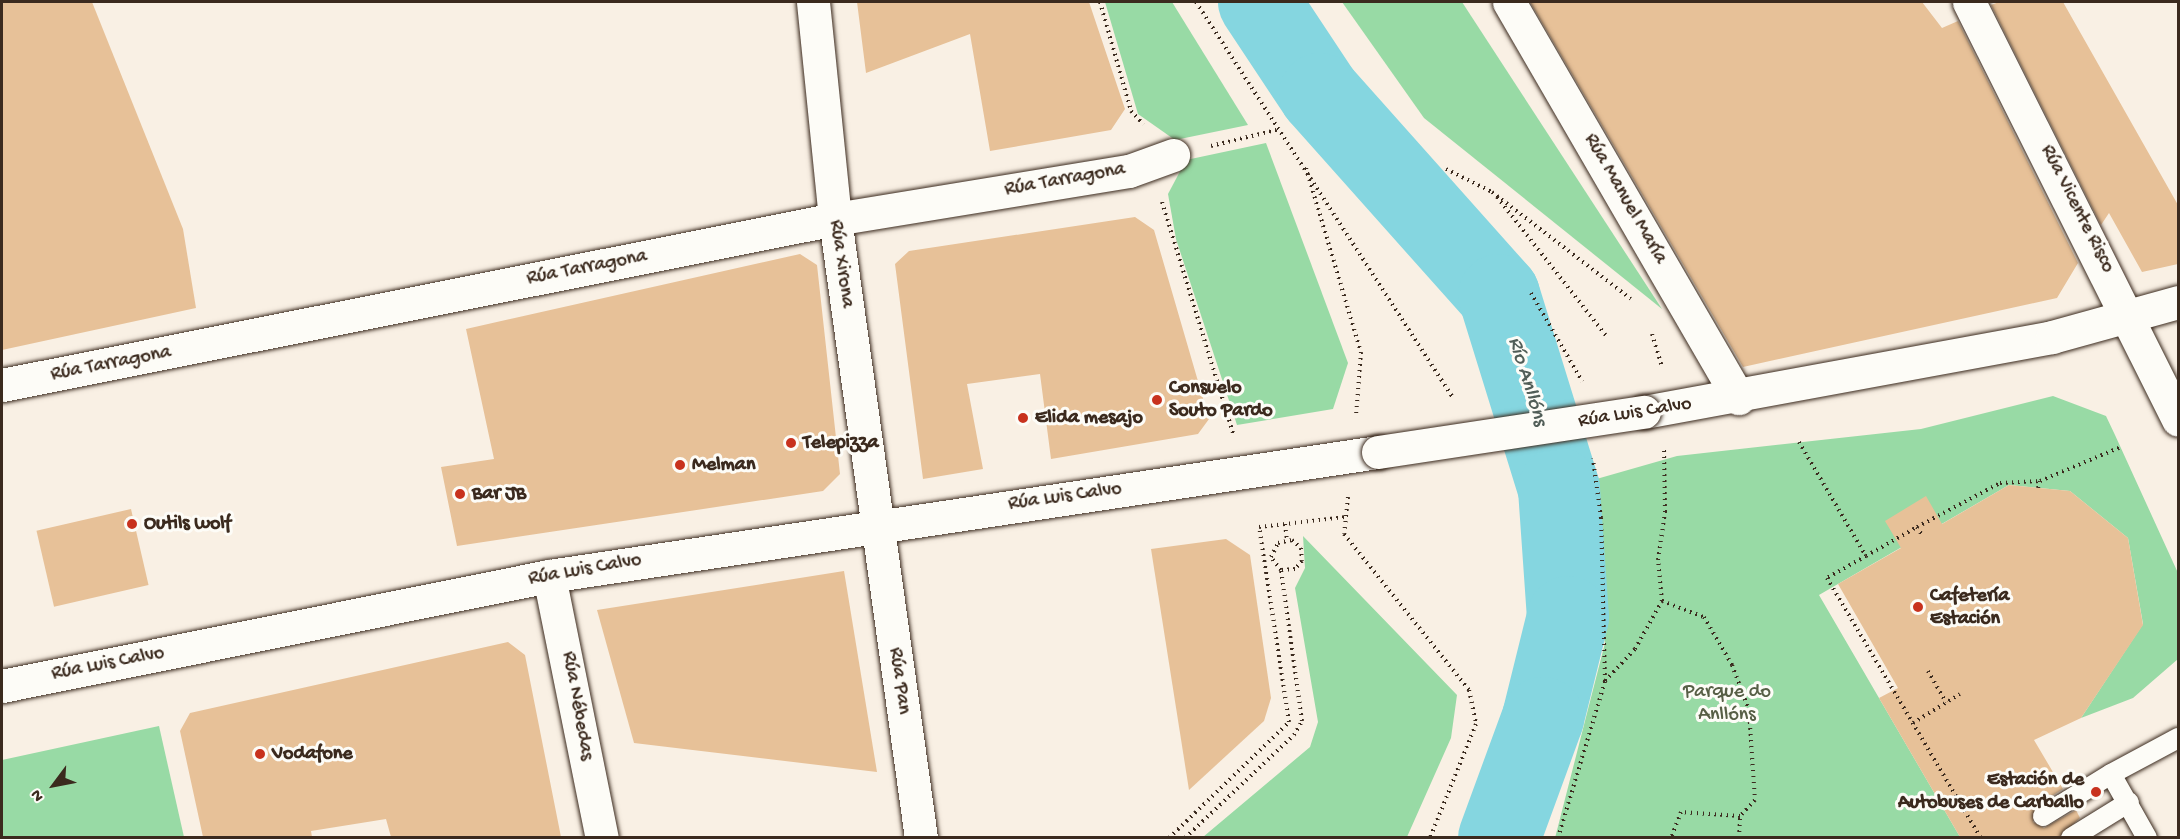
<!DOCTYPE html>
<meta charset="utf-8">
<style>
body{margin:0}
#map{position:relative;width:2180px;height:839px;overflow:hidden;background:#f9f0e4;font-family:"Gochi Hand",sans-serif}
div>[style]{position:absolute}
.green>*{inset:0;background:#98daa5}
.river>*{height:82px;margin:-41px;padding:0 41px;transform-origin:41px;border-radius:41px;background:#85d6e0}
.building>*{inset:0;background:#e7c198;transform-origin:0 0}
.path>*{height:4px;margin-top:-2px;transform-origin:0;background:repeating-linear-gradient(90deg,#3b2a1e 0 1.5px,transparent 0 6px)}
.roads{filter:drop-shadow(0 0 2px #3b2a1e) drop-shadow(0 0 2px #3b2a1e)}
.lane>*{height:20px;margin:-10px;padding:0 10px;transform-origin:10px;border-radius:10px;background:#fdfcf7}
.street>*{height:33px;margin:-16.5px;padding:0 16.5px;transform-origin:16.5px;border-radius:16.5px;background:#fdfcf7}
.bridges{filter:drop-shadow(0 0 2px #3b2a1e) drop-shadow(0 0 2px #3b2a1e)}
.street-bridge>*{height:33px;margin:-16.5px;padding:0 16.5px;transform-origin:16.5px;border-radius:16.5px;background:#fdfcf7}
.dots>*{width:16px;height:16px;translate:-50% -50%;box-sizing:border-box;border:3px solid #fdfcf7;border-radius:50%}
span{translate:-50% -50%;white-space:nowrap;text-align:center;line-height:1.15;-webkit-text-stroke:6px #fdfcf7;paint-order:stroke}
.street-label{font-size:20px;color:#3b2a1e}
.poi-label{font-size:20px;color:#3b2a1e;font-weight:700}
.left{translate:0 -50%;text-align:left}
.right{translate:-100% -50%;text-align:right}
.park-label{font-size:20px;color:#575f46}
.water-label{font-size:21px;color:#515e58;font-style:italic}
.frame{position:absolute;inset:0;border:3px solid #3b2a1e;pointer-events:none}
.north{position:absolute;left:24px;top:755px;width:60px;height:60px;-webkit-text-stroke:4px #fdfcf7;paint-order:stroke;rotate:238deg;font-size:16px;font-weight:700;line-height:24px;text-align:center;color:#3b2a1e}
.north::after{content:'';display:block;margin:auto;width:21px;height:27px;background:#3b2a1e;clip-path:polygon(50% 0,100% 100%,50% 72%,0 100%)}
</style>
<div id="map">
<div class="green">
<div style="clip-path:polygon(1105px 2px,1172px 2px,1248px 125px,1175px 140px,1138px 114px)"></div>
<div style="clip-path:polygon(1342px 2px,1462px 2px,1662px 309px,1424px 118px)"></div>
<div style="clip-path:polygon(1266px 143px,1348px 363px,1333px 409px,1237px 425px,1176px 239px,1168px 194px,1186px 160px)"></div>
<div style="clip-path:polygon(2053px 396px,2106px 416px,2115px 435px,2178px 573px,2178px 659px,2133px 698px,2081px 718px,2143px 624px,2128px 538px,2070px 491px,2009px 485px,1819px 595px,1960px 837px,1555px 838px,1605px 643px,1572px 486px,1677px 456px,1921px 429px)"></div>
<div style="clip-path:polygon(1303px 536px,1457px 695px,1451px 738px,1407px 837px,1203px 837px,1310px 747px,1318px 722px,1295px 588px,1305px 568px)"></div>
<div style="clip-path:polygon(159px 726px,184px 837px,2px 837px,2px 760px)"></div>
</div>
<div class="river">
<div style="left:1259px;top:2px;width:110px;rotate:56.5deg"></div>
<div style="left:1320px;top:94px;width:269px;rotate:48.3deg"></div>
<div style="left:1499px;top:295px;width:203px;rotate:72.8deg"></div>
<div style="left:1559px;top:489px;width:128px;rotate:86deg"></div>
<div style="left:1568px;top:617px;width:104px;rotate:103.9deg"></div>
<div style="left:1543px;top:718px;width:128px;rotate:110.1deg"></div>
</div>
<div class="building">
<div style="clip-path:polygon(2px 2px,92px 2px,183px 229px,196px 308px,2px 350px)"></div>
<div style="clip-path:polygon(857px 2px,1089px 2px,1125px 109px,1111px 130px,990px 151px,970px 34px,866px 73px)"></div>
<div style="clip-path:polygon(1530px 2px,1922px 2px,1942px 28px,1958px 21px,2078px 263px,2057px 298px,1743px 367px)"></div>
<div style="clip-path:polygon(1999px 2px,2063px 2px,2178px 205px,2178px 264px,2142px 272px,2109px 213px,2101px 225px,1991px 5px)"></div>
<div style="clip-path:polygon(1135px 217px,1154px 230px,1209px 419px,1198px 434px,1051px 459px,1040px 374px,967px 384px,983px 469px,923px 479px,895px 264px,909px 251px)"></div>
<div style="clip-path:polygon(800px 254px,817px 265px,840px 474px,823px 491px,457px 546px,441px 467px,494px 459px,466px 329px)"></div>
<div style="clip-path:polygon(2009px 485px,2070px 491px,2128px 538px,2143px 625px,2081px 718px,2034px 740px,2063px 789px,2036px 806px,2033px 822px,2044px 828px,2076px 810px,2080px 818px,2059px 837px,1960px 837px,1879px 698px,1898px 688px,1838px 584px,1901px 548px,1885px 521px,1926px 496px,1942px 524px)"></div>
<div style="left:131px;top:509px;width:78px;height:97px;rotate:77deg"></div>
<div style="clip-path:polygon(1226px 539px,1250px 555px,1271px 698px,1264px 721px,1189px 790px,1151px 549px)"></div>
<div style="clip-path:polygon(844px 571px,877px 772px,634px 743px,597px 610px)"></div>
<div style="clip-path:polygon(508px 642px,525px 655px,561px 837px,391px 837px,386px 819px,311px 831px,312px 837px,203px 837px,180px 731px,190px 713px)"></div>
</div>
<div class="path">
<div style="left:1100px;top:2px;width:113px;rotate:74.1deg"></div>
<div style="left:1131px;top:111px;width:18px;rotate:47deg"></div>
<div style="left:1196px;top:2px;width:472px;rotate:57deg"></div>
<div style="left:1211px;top:146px;width:71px;rotate:-13.8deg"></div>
<div style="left:1306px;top:168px;width:192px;rotate:73.4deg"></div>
<div style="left:1361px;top:352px;width:63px;rotate:94.5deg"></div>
<div style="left:1446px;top:169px;width:51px;rotate:26.6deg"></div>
<div style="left:1492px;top:192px;width:175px;rotate:37.6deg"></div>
<div style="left:1497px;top:197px;width:179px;rotate:51.8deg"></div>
<div style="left:1162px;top:202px;width:242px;rotate:72.9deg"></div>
<div style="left:1531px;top:293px;width:102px;rotate:59.9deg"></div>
<div style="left:1652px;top:334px;width:34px;rotate:73deg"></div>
<div style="left:1799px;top:442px;width:132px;rotate:59.6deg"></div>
<div style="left:1866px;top:556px;width:45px;rotate:150.6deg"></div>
<div style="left:1827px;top:578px;width:302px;rotate:59.4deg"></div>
<div style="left:2038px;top:488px;width:7px;rotate:-74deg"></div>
<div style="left:1348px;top:497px;width:37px;rotate:96deg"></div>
<div style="left:1344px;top:534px;width:200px;rotate:51.3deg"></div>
<div style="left:1469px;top:690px;width:35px;rotate:78deg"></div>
<div style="left:1476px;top:724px;width:123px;rotate:112deg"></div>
<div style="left:1285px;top:524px;width:16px;rotate:83deg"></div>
<div style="left:1917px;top:527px;width:94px;rotate:-27.9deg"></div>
<div style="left:2000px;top:483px;width:40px;rotate:-2.9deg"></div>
<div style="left:2040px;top:481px;width:88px;rotate:-22.8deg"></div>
<div style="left:1866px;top:556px;width:59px;rotate:-29.6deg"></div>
<div style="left:1917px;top:527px;width:9px;rotate:58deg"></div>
<div style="left:1662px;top:601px;width:41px;rotate:-95.6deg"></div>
<div style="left:1658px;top:560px;width:49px;rotate:-81.7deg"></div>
<div style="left:1665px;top:512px;width:63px;rotate:-90.9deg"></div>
<div style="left:1928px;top:671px;width:36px;rotate:60deg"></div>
<div style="left:1605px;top:681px;width:44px;rotate:-46.8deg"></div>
<div style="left:1635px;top:649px;width:55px;rotate:-60.6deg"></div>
<div style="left:1662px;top:601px;width:45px;rotate:20.9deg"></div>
<div style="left:1704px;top:617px;width:56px;rotate:59.7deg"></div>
<div style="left:1732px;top:665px;width:48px;rotate:69.3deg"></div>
<div style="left:1749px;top:710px;width:90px;rotate:86.2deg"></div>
<div style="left:1755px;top:800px;width:22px;rotate:133deg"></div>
<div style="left:1740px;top:816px;width:59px;rotate:-176.1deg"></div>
<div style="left:1681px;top:812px;width:28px;rotate:111deg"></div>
<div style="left:1913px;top:723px;width:55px;rotate:-31.7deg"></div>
<div style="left:1169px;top:838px;width:167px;rotate:-44deg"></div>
<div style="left:1289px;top:722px;width:197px;rotate:-98.7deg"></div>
<div style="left:1259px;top:527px;width:88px;rotate:-6.6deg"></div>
<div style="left:1185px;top:838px;width:150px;rotate:-43.4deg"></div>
<div style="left:1294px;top:735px;width:16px;rotate:-60deg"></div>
<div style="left:1302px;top:721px;width:152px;rotate:-97.9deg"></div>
<div style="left:1281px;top:570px;width:16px;rotate:-128deg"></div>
<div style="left:1271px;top:557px;width:16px;rotate:-63deg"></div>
<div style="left:1278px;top:543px;width:14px;rotate:-12deg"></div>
<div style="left:1292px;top:540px;width:12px;rotate:42deg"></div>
<div style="left:1301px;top:548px;width:13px;rotate:86deg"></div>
<div style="left:1302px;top:561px;width:11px;rotate:131deg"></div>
<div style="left:1295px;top:569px;width:14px;rotate:176deg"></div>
<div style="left:1558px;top:838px;width:164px;rotate:-73.3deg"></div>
<div style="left:1605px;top:681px;width:163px;rotate:-91.4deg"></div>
<div style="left:1601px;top:518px;width:60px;rotate:-97.7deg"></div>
<div style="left:1739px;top:838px;width:22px;rotate:-87deg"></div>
</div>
<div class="roads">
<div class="lane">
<div style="left:2043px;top:816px;width:80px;rotate:-31.7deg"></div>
<div style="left:2071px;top:838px;width:68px;rotate:-31.8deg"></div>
<div style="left:2147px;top:838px;width:73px;rotate:-119.4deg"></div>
<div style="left:2111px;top:774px;width:76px;rotate:-28.2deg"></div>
</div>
<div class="street">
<div style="left:813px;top:2px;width:218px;rotate:84.2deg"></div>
<div style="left:835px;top:219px;width:625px;rotate:82.09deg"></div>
<div style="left:1509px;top:2px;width:458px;rotate:59.9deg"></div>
<div style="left:1969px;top:2px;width:467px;rotate:63.4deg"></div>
<div style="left:2px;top:385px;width:849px;rotate:-11.27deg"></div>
<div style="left:835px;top:219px;width:298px;rotate:-9.3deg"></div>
<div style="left:1129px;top:171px;width:47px;rotate:-20deg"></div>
<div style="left:1644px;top:412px;width:415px;rotate:-10.4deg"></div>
<div style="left:2052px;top:337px;width:131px;rotate:-15.5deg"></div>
<div style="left:549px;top:576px;width:267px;rotate:78.6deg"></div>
<div style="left:2px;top:686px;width:558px;rotate:-11.37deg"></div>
<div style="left:549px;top:576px;width:838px;rotate:-8.51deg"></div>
</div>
</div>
<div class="bridges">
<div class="street-bridge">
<div style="left:1378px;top:452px;width:269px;rotate:-8.6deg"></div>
</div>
</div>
<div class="dots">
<div style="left:1157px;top:400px;background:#c8321e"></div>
<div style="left:1023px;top:418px;background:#c8321e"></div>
<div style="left:791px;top:443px;background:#c8321e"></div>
<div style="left:680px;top:465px;background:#c8321e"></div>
<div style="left:460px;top:494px;background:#c8321e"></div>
<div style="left:132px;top:524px;background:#c8321e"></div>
<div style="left:1918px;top:607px;background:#c8321e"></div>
<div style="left:260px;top:754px;background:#c8321e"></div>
<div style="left:2096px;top:792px;background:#c8321e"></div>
</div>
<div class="street-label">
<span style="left:1065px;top:180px;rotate:-10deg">Rúa Tarragona</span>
<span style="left:1625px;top:199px;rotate:60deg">Rúa Manuel María</span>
<span style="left:2077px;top:209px;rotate:63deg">Rúa Vicente Risco</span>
<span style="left:841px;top:264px;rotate:82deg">Rúa Xirona</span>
<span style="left:587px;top:268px;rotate:-11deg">Rúa Tarragona</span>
<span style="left:111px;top:364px;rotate:-11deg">Rúa Tarragona</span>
<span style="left:1635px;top:413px;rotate:-9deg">Rúa Luis Calvo</span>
<span style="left:1065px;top:497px;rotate:-8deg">Rúa Luis Calvo</span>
<span style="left:585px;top:570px;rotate:-10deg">Rúa Luis Calvo</span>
<span style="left:108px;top:664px;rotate:-11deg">Rúa Luis Calvo</span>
<span style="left:899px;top:681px;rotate:82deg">Rúa Pan</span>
<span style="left:577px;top:706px;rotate:80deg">Rúa Nébedas</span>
</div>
<div class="poi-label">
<span class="left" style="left:1169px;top:400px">Consuelo<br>Souto Pardo</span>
<span class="left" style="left:1035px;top:418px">Elida mesajo</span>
<span class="left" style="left:803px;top:443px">Telepizza</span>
<span class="left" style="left:692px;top:465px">Melman</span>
<span class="left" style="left:472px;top:494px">Bar JB</span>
<span class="left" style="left:144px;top:524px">Outils wolf</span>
<span class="left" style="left:1930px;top:608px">Cafetería<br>Estación</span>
<span class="left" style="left:272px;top:754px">Vodafone</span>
<span class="right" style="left:2084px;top:792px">Estación de<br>Autobuses de Carballo</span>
</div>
<div class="park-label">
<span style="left:1727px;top:704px">Parque do<br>Anllóns</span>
</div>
<div class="water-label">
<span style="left:1526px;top:382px;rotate:73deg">Río Anllóns</span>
</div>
<div class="frame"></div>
<div class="north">N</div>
</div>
